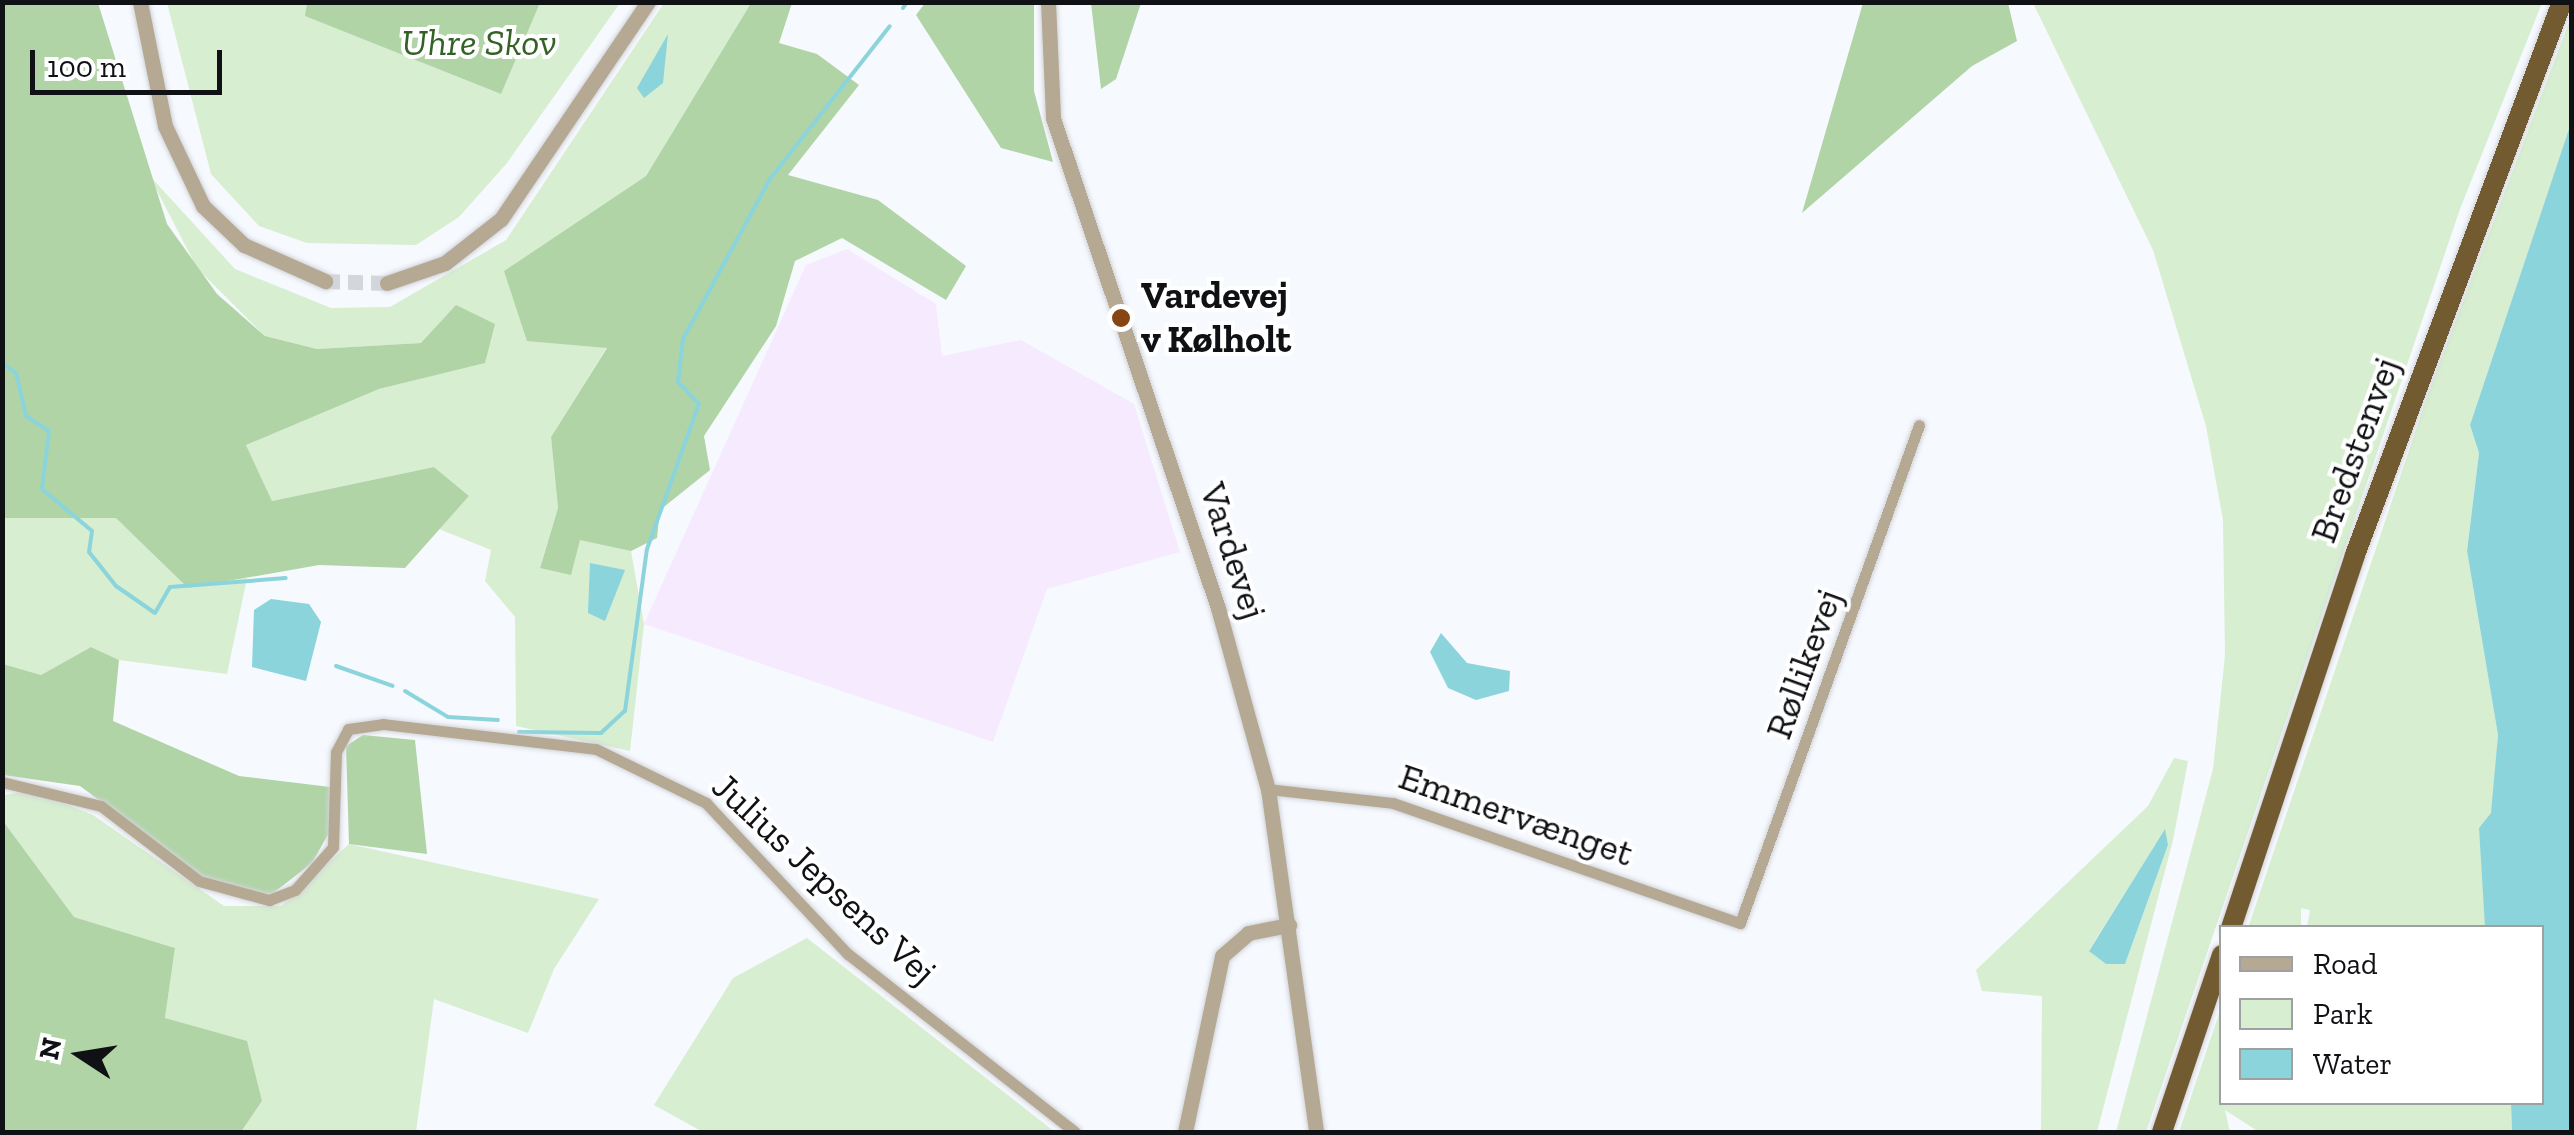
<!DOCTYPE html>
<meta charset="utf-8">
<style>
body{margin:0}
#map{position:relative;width:2574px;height:1135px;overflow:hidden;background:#f6f9fe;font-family:"Zilla Slab",serif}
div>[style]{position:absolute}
.commercial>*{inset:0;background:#f6eaff}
.green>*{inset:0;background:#d7eed0}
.forest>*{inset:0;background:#b0d4a6}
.water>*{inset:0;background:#8bd4db}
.stream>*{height:4px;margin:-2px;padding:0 2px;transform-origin:2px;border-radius:2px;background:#8bd4db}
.tertiary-tunnel>*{height:15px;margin-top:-7.5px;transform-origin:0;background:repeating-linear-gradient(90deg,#d3d6db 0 15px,transparent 0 23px)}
.roads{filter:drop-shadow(0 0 2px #d1d4d9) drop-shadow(0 0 2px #d1d4d9)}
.minor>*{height:11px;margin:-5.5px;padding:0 5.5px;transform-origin:5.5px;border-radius:5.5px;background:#b6a994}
.tertiary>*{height:15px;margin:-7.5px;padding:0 7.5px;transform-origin:7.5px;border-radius:7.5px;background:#b6a994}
.trunk>*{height:20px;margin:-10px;padding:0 10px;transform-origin:10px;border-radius:10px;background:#725b30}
.dots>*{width:28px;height:28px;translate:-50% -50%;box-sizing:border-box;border:5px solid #fff;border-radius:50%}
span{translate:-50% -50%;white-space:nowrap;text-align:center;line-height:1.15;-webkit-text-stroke:8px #fff;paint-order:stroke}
.park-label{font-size:38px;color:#346226;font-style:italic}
.poi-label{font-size:38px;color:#0f1114;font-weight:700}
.left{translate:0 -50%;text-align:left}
.street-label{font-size:38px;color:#0f1114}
.frame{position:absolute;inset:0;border:5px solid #0f1114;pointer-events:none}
.legend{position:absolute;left:2219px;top:925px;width:325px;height:180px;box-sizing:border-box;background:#fff;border:2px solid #9fa0a1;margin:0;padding:12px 18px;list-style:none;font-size:30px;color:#0f1114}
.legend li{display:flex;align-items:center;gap:20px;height:50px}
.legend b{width:50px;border:2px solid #9fa0a1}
.north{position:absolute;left:30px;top:1005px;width:100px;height:100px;-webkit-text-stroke:8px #fff;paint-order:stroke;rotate:282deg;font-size:28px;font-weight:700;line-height:40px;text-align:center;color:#0f1114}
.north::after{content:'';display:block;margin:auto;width:35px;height:45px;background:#0f1114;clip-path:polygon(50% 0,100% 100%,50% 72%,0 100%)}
.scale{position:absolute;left:30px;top:50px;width:192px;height:45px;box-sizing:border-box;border:5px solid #0f1114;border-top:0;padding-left:12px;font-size:30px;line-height:35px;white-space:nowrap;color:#0f1114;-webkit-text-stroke:8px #fff;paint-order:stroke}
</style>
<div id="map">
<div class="commercial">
<div style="clip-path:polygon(847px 249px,936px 304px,942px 356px,1021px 340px,1134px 404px,1180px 552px,1047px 589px,993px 742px,644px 624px,806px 265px)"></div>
</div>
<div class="green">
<div style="clip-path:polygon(167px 3px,307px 3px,306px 16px,501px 94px,540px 3px,620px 3px,507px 163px,459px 217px,416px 245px,307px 243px,259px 226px,211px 174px)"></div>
<div style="clip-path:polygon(664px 3px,751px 3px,646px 176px,504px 271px,607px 347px,551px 437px,558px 508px,540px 567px,580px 539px,631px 551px,644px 624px,630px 751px,516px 726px,515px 617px,485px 581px,491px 550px,439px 529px,469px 496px,434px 467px,272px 501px,246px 445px,379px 389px,484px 363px,457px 305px,422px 343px,317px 349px,265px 336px,197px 268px,149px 175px,235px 269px,331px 308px,390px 307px,506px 240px)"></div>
<div style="clip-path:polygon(2033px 3px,2542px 3px,2460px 209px,2146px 1132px,2116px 1132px,2213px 769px,2225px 655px,2223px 520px,2206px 426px,2153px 250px)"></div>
<div style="clip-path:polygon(2571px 17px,2571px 123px,2470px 425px,2479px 453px,2467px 551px,2498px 735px,2485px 927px,2307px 927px,2310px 910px,2301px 908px,2301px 927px,2248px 928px,2428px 394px)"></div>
<div style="clip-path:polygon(51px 512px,117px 518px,188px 588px,247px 578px,227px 674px,119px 660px,91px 647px,41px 675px,3px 664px,2px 518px)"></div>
<div style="clip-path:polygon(evenodd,2174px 758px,2188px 761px,2173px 840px,2097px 1132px,2041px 1132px,2042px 996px,1982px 991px,1976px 970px,2148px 806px,2174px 758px,2164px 831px,2168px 845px,2125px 964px,2106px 964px,2089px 950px,2164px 831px)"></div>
<div style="clip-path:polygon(33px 791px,93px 815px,224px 906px,281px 906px,349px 844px,599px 899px,554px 969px,528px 1033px,434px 999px,416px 1132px,241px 1132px,262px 1101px,165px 1018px,175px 948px,74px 917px,3px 821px,2px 795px)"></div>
<div style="clip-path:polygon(807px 938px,1055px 1132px,703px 1132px,654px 1105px,733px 978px)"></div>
<div style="clip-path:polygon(2221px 1008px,2222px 1102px,2511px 1103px,2512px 1132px,2259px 1132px,2225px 1110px,2230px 1132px,2179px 1132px)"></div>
</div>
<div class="forest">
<div style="clip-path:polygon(2px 3px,98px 3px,167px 224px,217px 294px,265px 336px,317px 349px,421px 343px,456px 305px,495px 324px,485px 363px,379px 389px,246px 445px,272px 501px,434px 467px,469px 496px,405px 568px,319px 565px,188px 588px,116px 518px,3px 518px)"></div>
<div style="clip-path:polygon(307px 3px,540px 3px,501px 94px,305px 16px)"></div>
<div style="clip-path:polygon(751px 3px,792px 3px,779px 43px,817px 54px,859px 85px,788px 175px,878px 200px,966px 266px,946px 300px,842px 238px,795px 261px,776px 326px,704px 436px,710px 470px,660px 510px,657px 538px,631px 551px,580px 540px,571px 575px,540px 568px,558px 508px,551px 437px,607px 348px,527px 341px,504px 271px,646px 176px)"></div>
<div style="clip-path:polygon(925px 3px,1034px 3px,1034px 91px,1053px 162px,1001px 148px,916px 15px)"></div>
<div style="clip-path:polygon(1091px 3px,1141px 3px,1116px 79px,1101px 89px)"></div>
<div style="clip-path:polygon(1863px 3px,2008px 3px,2017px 41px,1972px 66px,1802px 213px)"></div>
<div style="clip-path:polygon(91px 647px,119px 660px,113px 721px,239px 776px,330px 787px,330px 831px,312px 863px,272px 894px,241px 890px,203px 877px,80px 786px,3px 775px,3px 664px,41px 675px)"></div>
<div style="clip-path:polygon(363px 735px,415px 740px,427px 854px,349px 844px,346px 746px)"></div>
<div style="clip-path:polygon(3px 821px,74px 917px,175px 948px,165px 1018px,247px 1041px,262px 1101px,241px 1132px,3px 1132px)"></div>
</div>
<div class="water">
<div style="clip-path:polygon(668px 34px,663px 83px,644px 98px,637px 88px)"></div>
<div style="clip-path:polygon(2571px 123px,2571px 1132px,2512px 1132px,2511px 1103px,2542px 1102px,2542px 928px,2485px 927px,2479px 828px,2491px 813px,2498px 735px,2467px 551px,2479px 453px,2470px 425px)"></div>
<div style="clip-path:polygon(590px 563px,625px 570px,605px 621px,588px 613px)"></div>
<div style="clip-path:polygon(271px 599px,309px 604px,321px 622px,306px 681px,252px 667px,254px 610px)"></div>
<div style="clip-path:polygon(1441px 633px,1467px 663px,1510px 671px,1509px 691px,1476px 700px,1448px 688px,1430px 652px)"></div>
<div style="clip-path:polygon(2165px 829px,2168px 845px,2125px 964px,2106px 964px,2089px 951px)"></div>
</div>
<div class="stream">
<div style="left:903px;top:8px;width:7px;rotate:-56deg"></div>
<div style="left:2px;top:363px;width:17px;rotate:36deg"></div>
<div style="left:16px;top:373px;width:44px;rotate:76.9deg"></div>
<div style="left:26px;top:416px;width:27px;rotate:33deg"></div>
<div style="left:49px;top:431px;width:58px;rotate:96.9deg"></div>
<div style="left:42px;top:489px;width:65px;rotate:40deg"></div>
<div style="left:92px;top:531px;width:21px;rotate:98deg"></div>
<div style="left:89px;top:552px;width:43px;rotate:51.5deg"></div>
<div style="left:116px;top:586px;width:47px;rotate:34.7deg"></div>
<div style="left:155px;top:613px;width:30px;rotate:-60deg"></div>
<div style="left:170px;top:587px;width:116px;rotate:-4.4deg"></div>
<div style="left:336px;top:666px;width:60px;rotate:19.3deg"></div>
<div style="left:405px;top:691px;width:50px;rotate:31.2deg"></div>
<div style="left:448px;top:717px;width:50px;rotate:3.4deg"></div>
<div style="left:519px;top:732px;width:82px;rotate:0.7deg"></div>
<div style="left:601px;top:733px;width:33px;rotate:-43deg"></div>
<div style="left:625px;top:711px;width:163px;rotate:-82.3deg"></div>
<div style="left:647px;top:549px;width:154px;rotate:-70.3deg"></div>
<div style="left:699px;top:404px;width:30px;rotate:-134deg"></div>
<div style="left:678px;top:382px;width:43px;rotate:-83.4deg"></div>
<div style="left:683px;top:339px;width:182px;rotate:-61.5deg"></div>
<div style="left:770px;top:179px;width:194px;rotate:-51.9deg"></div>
</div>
<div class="tertiary-tunnel">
<div style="left:325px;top:281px;width:62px;rotate:1.8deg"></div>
</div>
<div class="roads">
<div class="minor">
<div style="left:2px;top:782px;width:102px;rotate:13.6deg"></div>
<div style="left:101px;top:806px;width:123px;rotate:37.4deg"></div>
<div style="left:199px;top:881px;width:73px;rotate:15.2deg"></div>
<div style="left:269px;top:900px;width:28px;rotate:-21deg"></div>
<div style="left:295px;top:890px;width:57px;rotate:-48.5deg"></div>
<div style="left:333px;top:847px;width:95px;rotate:-88.2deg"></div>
<div style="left:336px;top:752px;width:26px;rotate:-62deg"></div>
<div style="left:348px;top:729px;width:35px;rotate:-8deg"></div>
<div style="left:383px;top:724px;width:214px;rotate:6.7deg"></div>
<div style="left:596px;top:749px;width:123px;rotate:26.1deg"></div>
<div style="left:706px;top:803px;width:207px;rotate:46.8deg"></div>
<div style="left:848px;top:954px;width:288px;rotate:38.1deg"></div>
<div style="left:1268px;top:789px;width:126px;rotate:6.4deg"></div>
<div style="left:1393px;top:803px;width:367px;rotate:19.1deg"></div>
<div style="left:1740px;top:923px;width:529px;rotate:-70.23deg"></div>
</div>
<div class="tertiary">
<div style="left:140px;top:2px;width:126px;rotate:78.6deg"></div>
<div style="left:165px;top:126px;width:89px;rotate:64.6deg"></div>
<div style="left:203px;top:206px;width:57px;rotate:43.6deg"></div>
<div style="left:244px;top:245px;width:89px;rotate:24deg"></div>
<div style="left:1048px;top:2px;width:116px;rotate:87.5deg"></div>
<div style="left:1053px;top:118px;width:517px;rotate:71.39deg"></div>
<div style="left:1218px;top:608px;width:188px;rotate:74.6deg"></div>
<div style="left:1268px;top:789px;width:346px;rotate:82deg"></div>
<div style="left:387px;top:283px;width:61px;rotate:-19deg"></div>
<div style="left:445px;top:263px;width:71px;rotate:-38.2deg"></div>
<div style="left:501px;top:219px;width:262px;rotate:-55.9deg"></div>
<div style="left:1185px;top:1132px;width:180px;rotate:-78.1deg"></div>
<div style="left:1222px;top:956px;width:35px;rotate:-41deg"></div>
<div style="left:1248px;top:933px;width:42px;rotate:-11deg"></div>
</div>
<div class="trunk">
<div style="left:2231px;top:928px;width:393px;rotate:-71.6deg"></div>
<div style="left:2355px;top:555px;width:590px;rotate:-69.48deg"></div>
<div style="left:2162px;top:1132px;width:187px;rotate:-71.3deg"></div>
</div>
</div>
<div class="dots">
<div style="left:1121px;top:318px;background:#874513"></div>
</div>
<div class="park-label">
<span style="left:479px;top:43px">Uhre Skov</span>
</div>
<div class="poi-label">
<span class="left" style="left:1141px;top:318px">Vardevej<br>v Kølholt</span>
</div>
<div class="street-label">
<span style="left:2355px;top:450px;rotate:-70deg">Bredstenvej</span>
<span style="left:1233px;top:551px;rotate:72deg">Vardevej</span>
<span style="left:1804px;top:664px;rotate:-70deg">Røllikevej</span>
<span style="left:1516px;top:815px;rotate:19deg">Emmervænget</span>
<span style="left:824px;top:879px;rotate:43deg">Julius Jepsens Vej</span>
</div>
<div class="frame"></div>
<ul class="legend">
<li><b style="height:12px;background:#b6a994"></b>Road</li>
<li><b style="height:28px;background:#d7eed0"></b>Park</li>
<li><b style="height:28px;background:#8bd4db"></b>Water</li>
</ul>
<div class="north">N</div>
<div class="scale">100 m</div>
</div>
